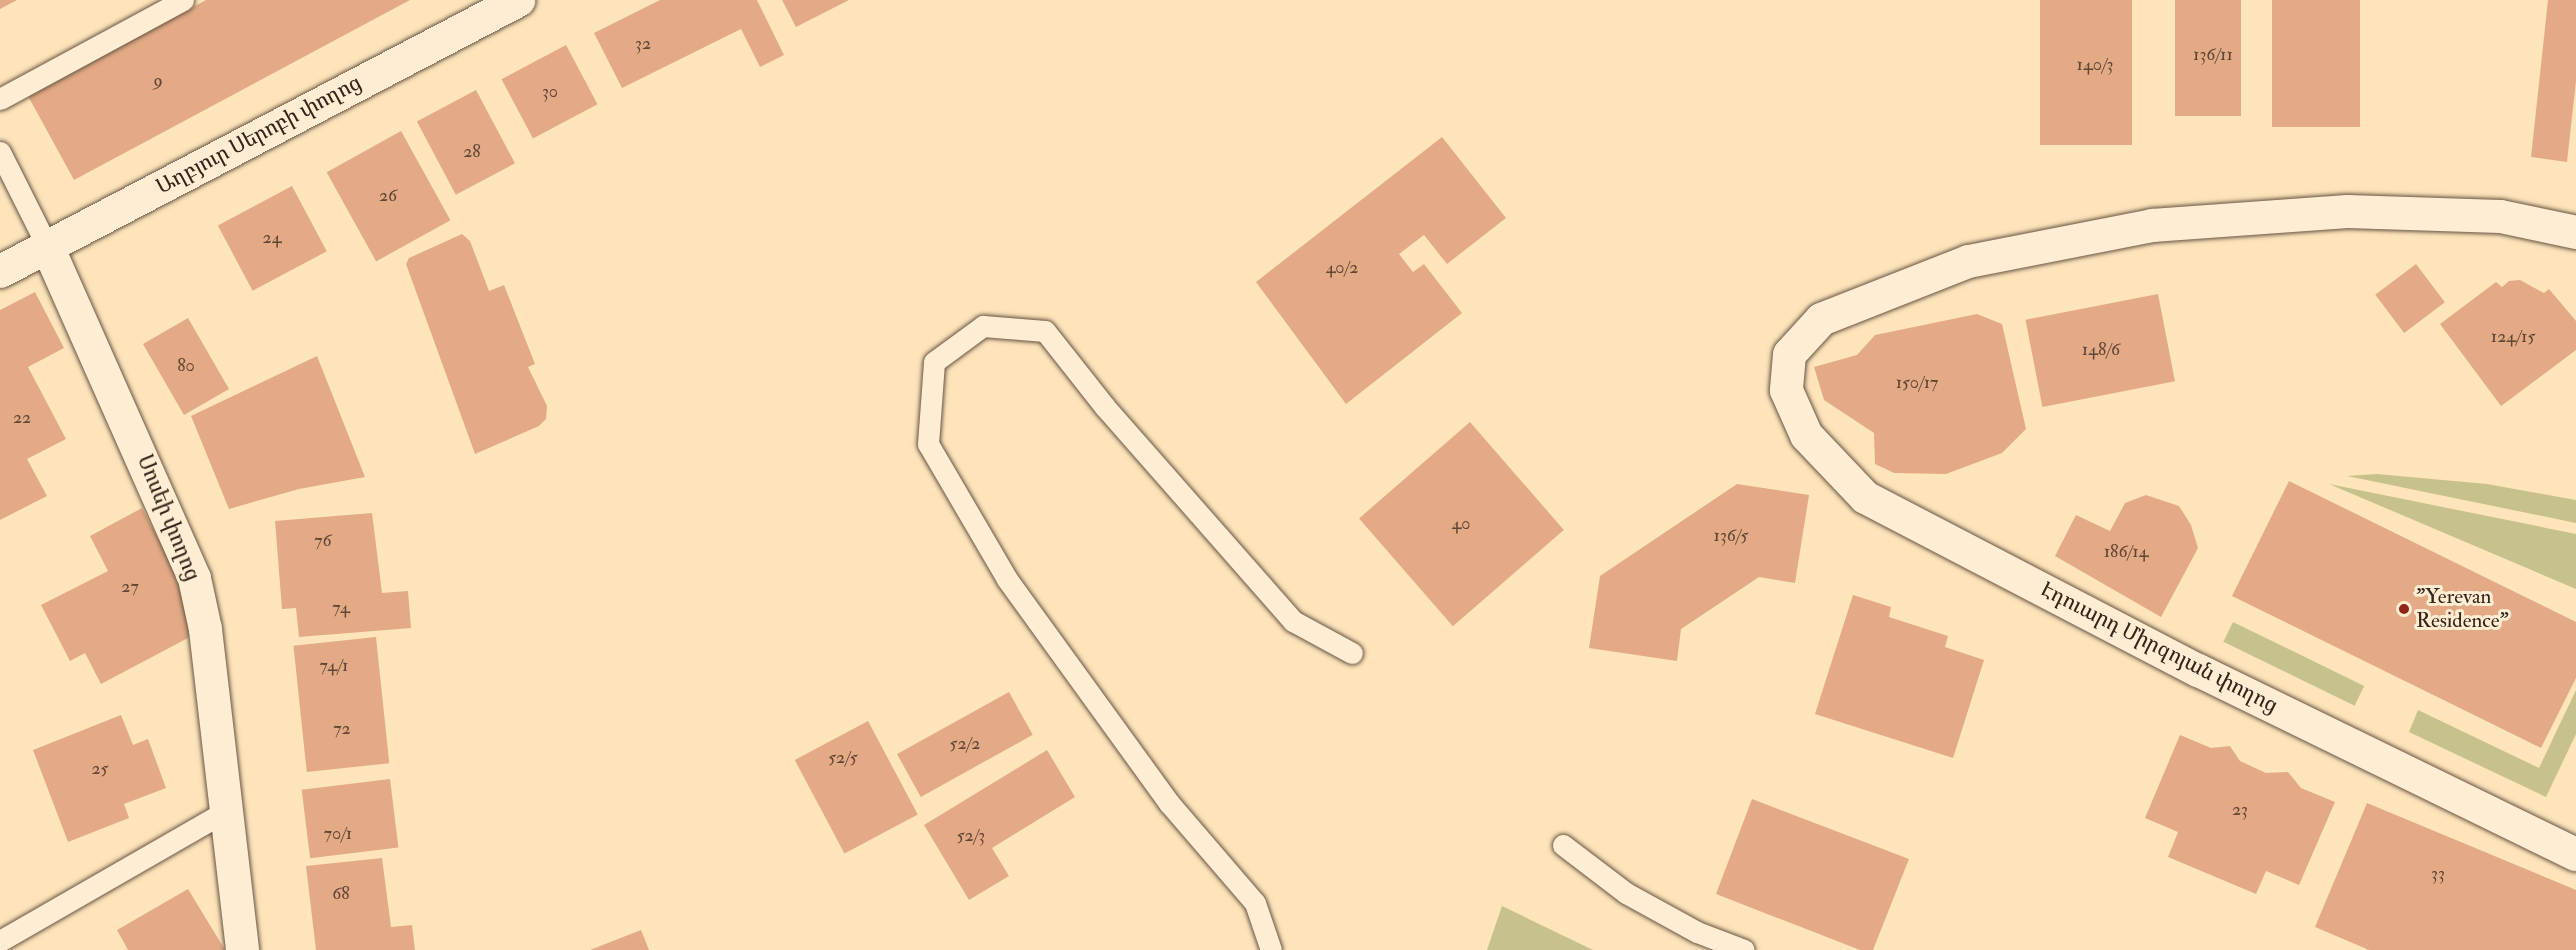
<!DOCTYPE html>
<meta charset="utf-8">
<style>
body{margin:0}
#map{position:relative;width:2576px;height:950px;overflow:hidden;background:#fee4ba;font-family:"IM FELL Double Pica","Noto Serif Armenian",serif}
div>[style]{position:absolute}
.green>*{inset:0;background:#c7c28b;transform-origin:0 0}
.building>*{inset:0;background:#e3aa85;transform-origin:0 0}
.roads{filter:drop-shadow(0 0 2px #654) drop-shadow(0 0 2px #654)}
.lane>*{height:21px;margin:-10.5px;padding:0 10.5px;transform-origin:10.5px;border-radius:10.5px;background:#feedd2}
.street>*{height:33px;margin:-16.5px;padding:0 16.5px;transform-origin:16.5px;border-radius:16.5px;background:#feedd2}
.secondary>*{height:33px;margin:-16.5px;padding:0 16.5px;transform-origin:16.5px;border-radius:16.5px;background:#feedd2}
.dots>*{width:16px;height:16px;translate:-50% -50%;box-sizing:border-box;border:3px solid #feedd2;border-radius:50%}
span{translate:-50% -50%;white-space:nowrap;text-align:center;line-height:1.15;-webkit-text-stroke:6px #feedd2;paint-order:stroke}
.number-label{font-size:18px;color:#604636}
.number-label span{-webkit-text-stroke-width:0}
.street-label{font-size:21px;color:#34251c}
.poi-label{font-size:21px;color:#34251c}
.left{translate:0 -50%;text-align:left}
</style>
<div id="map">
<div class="green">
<div style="clip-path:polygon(2377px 474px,2487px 484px,2576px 500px,2576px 523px,2347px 476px)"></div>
<div style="clip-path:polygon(2329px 484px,2576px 534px,2576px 589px)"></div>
<div style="left:2233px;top:622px;width:146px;height:22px;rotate:26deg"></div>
<div style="clip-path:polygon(2576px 690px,2576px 734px,2546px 797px,2409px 732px,2418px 710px,2539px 768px)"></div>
<div style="clip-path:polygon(1502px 906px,1593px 950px,1487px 950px)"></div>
</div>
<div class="building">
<div style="clip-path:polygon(0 0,17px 0,0 9px)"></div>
<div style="clip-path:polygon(206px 0,410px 0,74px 180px,28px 96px)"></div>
<div style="clip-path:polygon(660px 0,757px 0,784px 55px,760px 67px,741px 29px,622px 88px,594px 33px)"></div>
<div style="clip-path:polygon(782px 0,849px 0,796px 27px)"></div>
<div style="left:2040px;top:0;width:92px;height:145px"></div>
<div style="left:2175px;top:0;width:66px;height:116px"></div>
<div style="left:2272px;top:0;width:88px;height:127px"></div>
<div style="clip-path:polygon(2548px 0,2576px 0,2576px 81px,2567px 162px,2531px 157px)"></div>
<div style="left:566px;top:45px;width:67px;height:73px;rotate:62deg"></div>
<div style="left:476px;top:90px;width:83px;height:67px;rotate:62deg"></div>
<div style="left:401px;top:131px;width:102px;height:85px;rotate:61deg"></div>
<div style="clip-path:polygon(1442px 137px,1506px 218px,1447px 264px,1424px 235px,1399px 254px,1413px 272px,1424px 264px,1462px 313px,1346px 404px,1256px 282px)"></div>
<div style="left:292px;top:186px;width:74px;height:84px;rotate:62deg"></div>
<div style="clip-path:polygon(462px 234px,470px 241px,489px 291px,504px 285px,535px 364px,528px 367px,547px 406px,546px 419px,539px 426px,475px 454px,406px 264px,409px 258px)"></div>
<div style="left:2416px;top:264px;width:48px;height:51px;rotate:53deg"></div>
<div style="clip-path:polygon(2520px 280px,2544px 293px,2549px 289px,2576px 321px,2576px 350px,2501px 406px,2440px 324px,2496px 282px,2502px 287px,2509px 281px)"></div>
<div style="clip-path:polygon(35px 292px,64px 348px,28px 367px,66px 439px,27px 459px,47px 496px,0 520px,0 310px)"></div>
<div style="left:2158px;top:294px;width:89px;height:135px;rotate:79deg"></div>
<div style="clip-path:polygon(1977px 314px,2002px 324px,2026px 429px,2002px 453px,1946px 474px,1894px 473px,1875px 464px,1874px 433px,1824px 400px,1814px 367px,1857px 355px,1875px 335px)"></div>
<div style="left:188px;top:318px;width:82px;height:52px;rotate:60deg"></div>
<div style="clip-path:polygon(317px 356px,365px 477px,299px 489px,229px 509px,191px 416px)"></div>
<div style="left:1470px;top:422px;width:143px;height:147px;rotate:49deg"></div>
<div style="clip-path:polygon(2289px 481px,2576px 622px,2576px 678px,2541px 748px,2232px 596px)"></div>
<div style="clip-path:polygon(1737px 484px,1809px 495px,1795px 583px,1759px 577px,1681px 629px,1677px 661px,1589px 648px,1600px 576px)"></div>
<div style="clip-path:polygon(2146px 495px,2179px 506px,2191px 525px,2198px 548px,2161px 617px,2055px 556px,2076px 515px,2110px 531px,2125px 503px)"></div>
<div style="clip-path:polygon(142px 508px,192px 603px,188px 638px,101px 684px,85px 653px,70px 661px,41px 605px,108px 571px,90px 536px)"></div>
<div style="clip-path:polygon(372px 513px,382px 593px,408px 591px,411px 628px,299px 637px,296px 608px,282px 609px,275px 521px)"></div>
<div style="clip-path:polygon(1853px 595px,1891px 607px,1889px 617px,1948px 636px,1945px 647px,1984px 660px,1953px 758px,1815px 714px)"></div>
<div style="left:376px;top:637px;width:127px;height:83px;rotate:84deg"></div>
<div style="left:1009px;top:692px;width:49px;height:128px;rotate:61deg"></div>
<div style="clip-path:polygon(121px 715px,133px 745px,148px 739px,166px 788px,124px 804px,129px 818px,68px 842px,33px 750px)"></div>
<div style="left:868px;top:721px;width:106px;height:83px;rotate:62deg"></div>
<div style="clip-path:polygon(2180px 735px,2211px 748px,2230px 746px,2240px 761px,2266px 773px,2288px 772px,2301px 788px,2335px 802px,2299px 885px,2266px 871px,2256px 894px,2168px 857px,2178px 832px,2145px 818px)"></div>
<div style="clip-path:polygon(1047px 750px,1075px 797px,992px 848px,1009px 876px,969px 900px,924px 825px)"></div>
<div style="left:390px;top:779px;width:69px;height:89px;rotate:83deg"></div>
<div style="clip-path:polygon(1752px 799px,1909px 859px,1873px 950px,1860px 950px,1716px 894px)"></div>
<div style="clip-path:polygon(2367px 803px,2576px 890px,2576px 950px,2369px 950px,2315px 927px)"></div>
<div style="clip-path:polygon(382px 858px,391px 927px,412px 925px,415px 950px,316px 950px,306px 866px)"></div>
<div style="clip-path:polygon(188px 889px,225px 950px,128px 950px,117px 930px)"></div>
<div style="clip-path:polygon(641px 930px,649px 950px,590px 950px)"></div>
</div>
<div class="roads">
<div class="lane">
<div style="left:0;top:99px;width:208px;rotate:-28.4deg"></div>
<div style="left:0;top:152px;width:105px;rotate:63.4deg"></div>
<div style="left:1563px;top:845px;width:79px;rotate:37.3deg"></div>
<div style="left:1626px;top:893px;width:81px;rotate:28.8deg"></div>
<div style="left:1697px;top:932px;width:50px;rotate:21deg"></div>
<div style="left:0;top:941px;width:258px;rotate:-29.9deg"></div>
<div style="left:1271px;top:950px;width:50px;rotate:-108.8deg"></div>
<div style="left:1255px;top:903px;width:132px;rotate:-130.7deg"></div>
<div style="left:1169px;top:803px;width:276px;rotate:-125.9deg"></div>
<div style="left:1007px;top:579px;width:156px;rotate:-120.3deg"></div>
<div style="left:928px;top:444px;width:82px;rotate:-85.8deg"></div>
<div style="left:934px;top:362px;width:61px;rotate:-36.3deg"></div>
<div style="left:983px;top:326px;width:62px;rotate:4.6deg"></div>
<div style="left:1045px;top:331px;width:97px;rotate:51.7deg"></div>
<div style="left:1105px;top:407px;width:285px;rotate:48.7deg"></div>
<div style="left:1293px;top:621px;width:67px;rotate:28.5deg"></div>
</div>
<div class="street">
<div style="left:2576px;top:232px;width:78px;rotate:-168.1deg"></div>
<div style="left:2500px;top:216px;width:153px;rotate:-178.1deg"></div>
<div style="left:2347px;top:211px;width:196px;rotate:175.9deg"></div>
<div style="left:2152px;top:225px;width:187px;rotate:168.9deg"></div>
<div style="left:1968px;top:261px;width:158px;rotate:158.5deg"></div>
<div style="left:1821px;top:319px;width:47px;rotate:132.4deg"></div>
<div style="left:1789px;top:354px;width:36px;rotate:95deg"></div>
<div style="left:1786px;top:390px;width:49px;rotate:66deg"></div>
<div style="left:1806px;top:435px;width:86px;rotate:46.4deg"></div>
<div style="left:1865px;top:497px;width:375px;rotate:27.5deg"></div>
<div style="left:2198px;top:670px;width:420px;rotate:26deg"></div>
<div style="left:47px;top:246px;width:363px;rotate:66.1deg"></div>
<div style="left:194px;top:578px;width:52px;rotate:77.8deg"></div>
<div style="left:205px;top:629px;width:323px;rotate:83.4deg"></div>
</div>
<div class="secondary">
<div style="left:0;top:271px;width:585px;rotate:-27.62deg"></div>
</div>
</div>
<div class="dots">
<div style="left:2404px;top:609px;background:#8f2418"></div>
</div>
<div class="number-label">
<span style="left:643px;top:44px">32</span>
<span style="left:2213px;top:55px">136/11</span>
<span style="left:2095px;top:65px">140/3</span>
<span style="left:158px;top:81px">9</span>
<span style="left:550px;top:92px">30</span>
<span style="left:472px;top:152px">28</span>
<span style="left:388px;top:196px">26</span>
<span style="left:272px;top:238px">24</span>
<span style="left:1342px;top:268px">40/2</span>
<span style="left:2513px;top:337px">124/15</span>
<span style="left:2101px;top:350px">148/6</span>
<span style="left:186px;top:366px">80</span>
<span style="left:1917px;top:383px">150/17</span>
<span style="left:22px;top:418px">22</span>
<span style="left:1461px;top:524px">40</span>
<span style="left:1731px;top:536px">136/5</span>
<span style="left:323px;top:541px">76</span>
<span style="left:2126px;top:552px">186/14</span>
<span style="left:130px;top:587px">27</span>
<span style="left:341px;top:608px">74</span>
<span style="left:334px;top:666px">74/1</span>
<span style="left:342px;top:729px">72</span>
<span style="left:965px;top:744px">52/2</span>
<span style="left:843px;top:758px">52/5</span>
<span style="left:100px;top:769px">25</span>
<span style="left:2240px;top:810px">23</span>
<span style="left:338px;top:834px">70/1</span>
<span style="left:971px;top:836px">52/3</span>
<span style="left:2438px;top:874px">33</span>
<span style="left:341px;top:894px">68</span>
</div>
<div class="street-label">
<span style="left:259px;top:135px;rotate:-28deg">Աղբյուր Սերոբի փողոց</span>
<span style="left:168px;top:518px;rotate:68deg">Սոսեի փողոց</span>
<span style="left:2159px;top:648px;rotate:27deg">Էդուարդ Միրզոյան փողոց</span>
</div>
<div class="poi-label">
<span class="left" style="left:2416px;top:609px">"Yerevan<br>Residence"</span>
</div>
</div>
